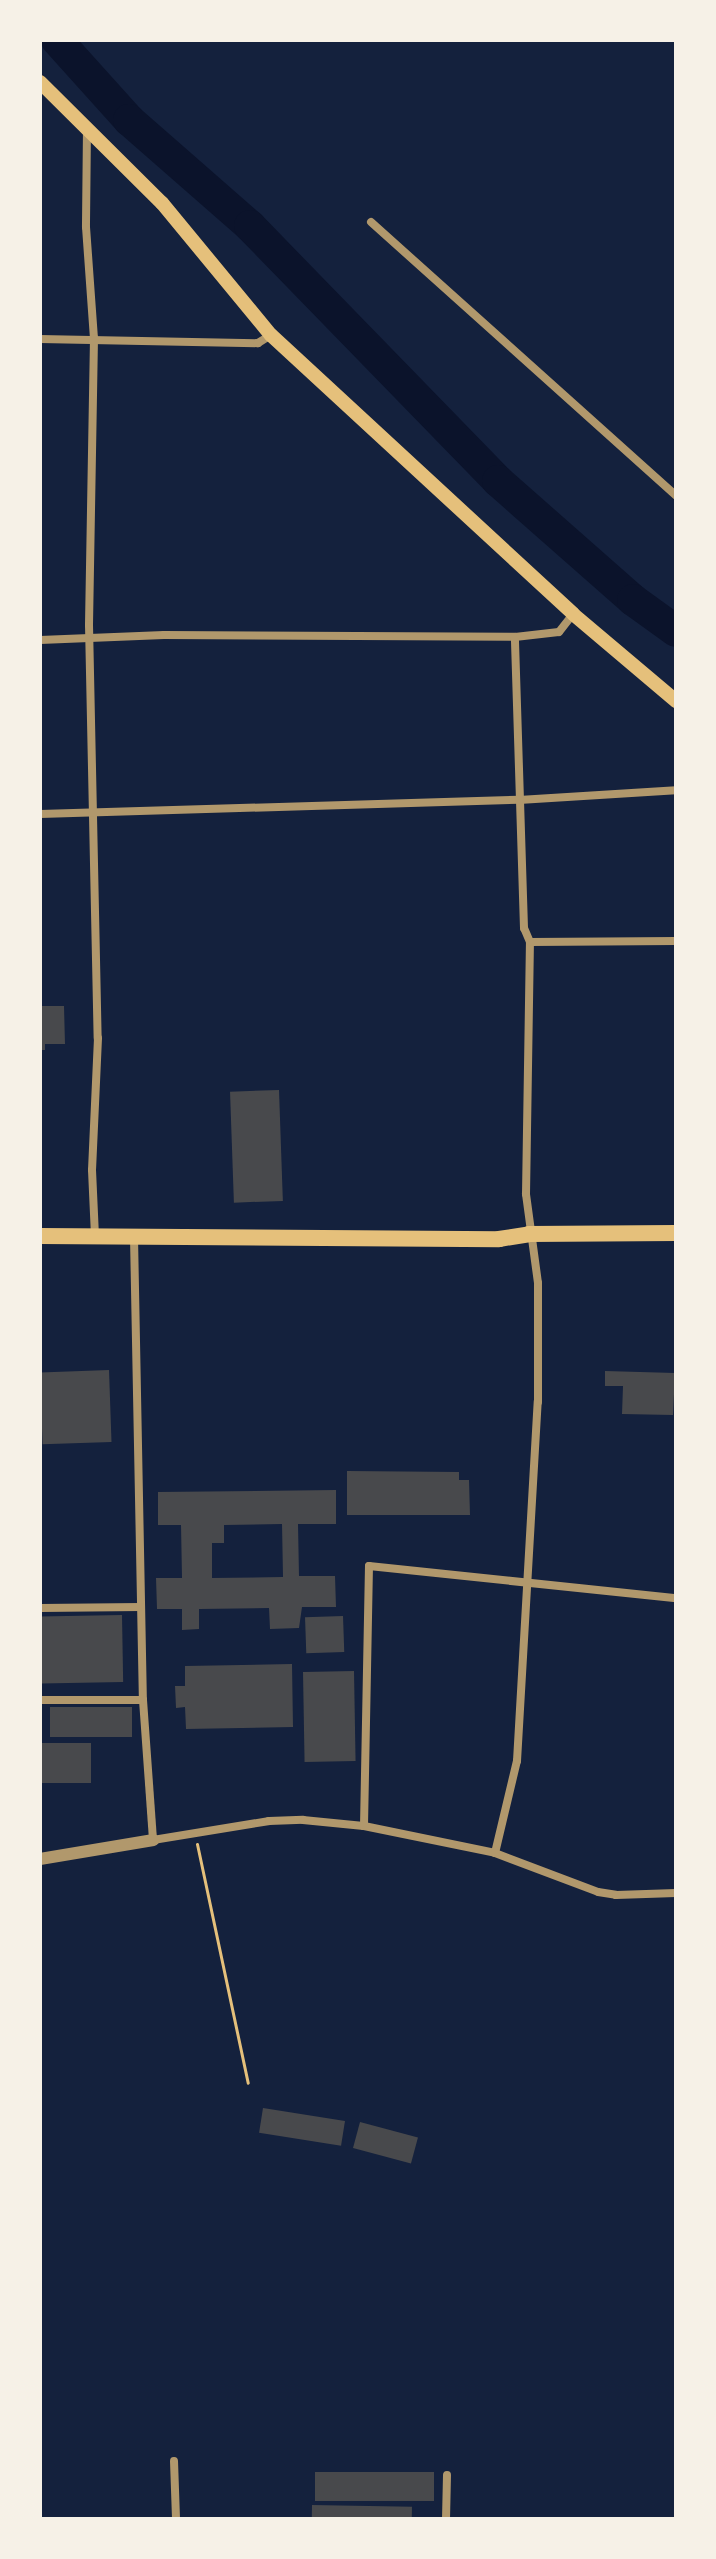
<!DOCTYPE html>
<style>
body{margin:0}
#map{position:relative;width:716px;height:2559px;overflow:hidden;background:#14213d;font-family:"Roboto Serif",serif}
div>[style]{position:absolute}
.river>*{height:32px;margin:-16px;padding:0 16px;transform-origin:16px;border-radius:16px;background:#0b132b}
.building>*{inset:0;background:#48494c;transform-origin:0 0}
.path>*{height:3px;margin:-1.5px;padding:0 1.5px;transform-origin:1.5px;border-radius:1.5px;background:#e5c07b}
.minor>*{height:8px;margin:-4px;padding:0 4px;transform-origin:4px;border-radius:4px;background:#b1986c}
.tertiary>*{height:12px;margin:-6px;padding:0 6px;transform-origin:6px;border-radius:6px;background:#b1986c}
.secondary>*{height:14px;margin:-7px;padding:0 7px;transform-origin:7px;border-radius:7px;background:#e5c07b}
.primary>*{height:16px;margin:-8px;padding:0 8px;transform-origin:8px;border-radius:8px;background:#e5c07b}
span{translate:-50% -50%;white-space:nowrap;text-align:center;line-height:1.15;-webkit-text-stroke:6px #f6f1e7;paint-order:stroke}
.frame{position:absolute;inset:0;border:42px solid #f6f1e7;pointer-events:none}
</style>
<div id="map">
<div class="river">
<div style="left:57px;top:40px;width:108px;rotate:48deg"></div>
<div style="left:129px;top:120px;width:161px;rotate:41.2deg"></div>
<div style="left:250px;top:226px;width:356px;rotate:45.8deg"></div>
<div style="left:498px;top:481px;width:180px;rotate:41.4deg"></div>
<div style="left:633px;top:600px;width:53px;rotate:35.8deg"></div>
</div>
<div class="building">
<div style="clip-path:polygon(40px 1006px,64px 1006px,65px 1044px,45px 1044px,45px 1050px,40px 1050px)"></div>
<div style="left:279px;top:1090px;width:111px;height:49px;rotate:88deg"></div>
<div style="left:109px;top:1370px;width:72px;height:69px;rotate:88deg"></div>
<div style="clip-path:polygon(605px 1371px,675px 1373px,673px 1415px,622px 1414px,623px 1386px,605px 1386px)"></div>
<div style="clip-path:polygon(347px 1471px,459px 1472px,459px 1480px,469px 1480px,470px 1515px,347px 1515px)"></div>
<div style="clip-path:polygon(evenodd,336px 1490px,336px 1524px,298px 1524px,299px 1576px,335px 1576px,336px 1607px,302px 1607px,299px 1628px,270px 1629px,269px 1608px,199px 1609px,199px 1629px,182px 1630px,182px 1609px,157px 1609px,156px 1578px,182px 1578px,181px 1525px,158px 1525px,158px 1492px,336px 1490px,282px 1524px,283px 1577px,212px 1578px,212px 1543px,224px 1543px,224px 1525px,282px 1524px)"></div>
<div style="left:122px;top:1615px;width:67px;height:82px;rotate:89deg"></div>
<div style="left:343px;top:1616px;width:36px;height:38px;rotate:88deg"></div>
<div style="clip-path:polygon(292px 1664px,293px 1727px,186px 1729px,185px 1707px,176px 1708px,175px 1686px,185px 1686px,185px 1666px)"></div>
<div style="left:354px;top:1671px;width:90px;height:51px;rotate:89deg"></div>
<div style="left:132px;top:1707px;width:30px;height:82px;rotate:90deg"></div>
<div style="left:41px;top:1743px;width:50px;height:40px"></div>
<div style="left:263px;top:2108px;width:83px;height:25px;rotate:9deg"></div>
<div style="left:360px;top:2122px;width:60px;height:27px;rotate:15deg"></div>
<div style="left:315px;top:2472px;width:119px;height:29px"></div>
<div style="left:312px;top:2505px;width:100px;height:14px;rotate:1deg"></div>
</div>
<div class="path">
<div style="left:197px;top:1844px;width:244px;rotate:78deg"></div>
</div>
<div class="minor">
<div style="left:87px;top:128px;width:99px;rotate:90.6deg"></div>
<div style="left:86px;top:227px;width:111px;rotate:85.9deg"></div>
<div style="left:94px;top:338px;width:287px;rotate:91deg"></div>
<div style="left:89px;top:625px;width:413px;rotate:88.8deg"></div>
<div style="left:98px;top:1038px;width:132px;rotate:92.6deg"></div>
<div style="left:92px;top:1170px;width:66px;rotate:87.4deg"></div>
<div style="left:371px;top:222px;width:410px;rotate:41.9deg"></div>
<div style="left:40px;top:339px;width:218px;rotate:1.1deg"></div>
<div style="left:258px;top:343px;width:15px;rotate:-32deg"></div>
<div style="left:40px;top:640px;width:124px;rotate:-2.3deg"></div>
<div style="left:164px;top:635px;width:351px;rotate:0.3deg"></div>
<div style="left:515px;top:637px;width:44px;rotate:-6.5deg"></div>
<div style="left:559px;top:632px;width:23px;rotate:-52deg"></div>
<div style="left:40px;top:814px;width:479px;rotate:-1.7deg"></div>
<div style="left:519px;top:800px;width:157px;rotate:-3.6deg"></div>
<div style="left:530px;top:942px;width:146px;rotate:-0.4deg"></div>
<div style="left:134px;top:1237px;width:463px;rotate:88.9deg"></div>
<div style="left:143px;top:1700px;width:140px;rotate:85.9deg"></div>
<div style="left:153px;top:1840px;width:118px;rotate:-9.3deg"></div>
<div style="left:269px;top:1821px;width:34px;rotate:-2deg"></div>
<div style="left:303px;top:1820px;width:61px;rotate:5.6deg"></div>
<div style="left:364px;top:1826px;width:134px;rotate:11.6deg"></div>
<div style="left:495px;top:1853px;width:110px;rotate:20.7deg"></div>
<div style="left:598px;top:1892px;width:18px;rotate:9deg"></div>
<div style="left:616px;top:1895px;width:60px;rotate:-1.9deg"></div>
<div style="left:40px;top:1608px;width:101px;rotate:-0.6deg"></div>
<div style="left:40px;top:1700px;width:103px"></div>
<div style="left:364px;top:1826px;width:260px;rotate:-88.9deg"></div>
<div style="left:369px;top:1566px;width:309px;rotate:6deg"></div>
<div style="left:495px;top:1853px;width:95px;rotate:-76.6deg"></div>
<div style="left:517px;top:1761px;width:360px;rotate:-86.7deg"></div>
<div style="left:538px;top:1402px;width:119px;rotate:-90deg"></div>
<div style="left:538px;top:1283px;width:90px;rotate:-97.7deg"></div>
<div style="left:526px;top:1194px;width:252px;rotate:-89.1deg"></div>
<div style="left:530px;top:942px;width:15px;rotate:-113deg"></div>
<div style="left:524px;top:928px;width:291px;rotate:-91.8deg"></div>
<div style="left:174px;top:2461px;width:58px;rotate:88deg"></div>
<div style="left:446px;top:2519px;width:44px;rotate:-88.7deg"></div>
</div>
<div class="tertiary">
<div style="left:40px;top:1859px;width:115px;rotate:-9.5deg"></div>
</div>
<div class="secondary">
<div style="left:40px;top:82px;width:172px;rotate:44.8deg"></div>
<div style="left:162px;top:203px;width:171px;rotate:50.5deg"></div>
<div style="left:271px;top:335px;width:411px;rotate:42.7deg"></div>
<div style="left:573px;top:614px;width:135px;rotate:40.2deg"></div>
</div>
<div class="primary">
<div style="left:40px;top:1236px;width:459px;rotate:0.4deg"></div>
<div style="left:499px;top:1239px;width:30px;rotate:-9deg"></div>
<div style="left:529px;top:1234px;width:147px;rotate:-0.4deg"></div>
</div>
<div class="frame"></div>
</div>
